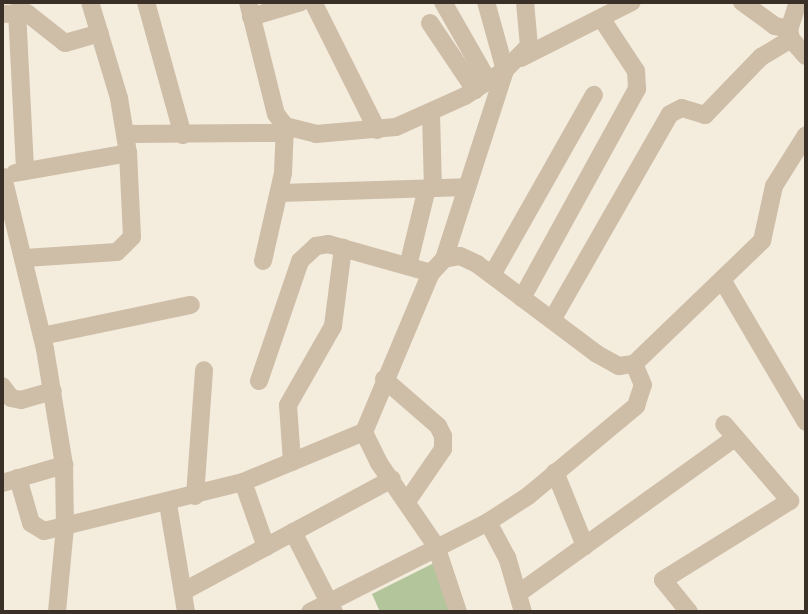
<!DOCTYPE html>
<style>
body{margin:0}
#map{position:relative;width:808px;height:614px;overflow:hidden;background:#f4ecdd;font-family:"Titillium Web",sans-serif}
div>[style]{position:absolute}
.green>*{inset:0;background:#b2c59b}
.minor>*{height:18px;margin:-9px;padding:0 9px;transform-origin:9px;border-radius:9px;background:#cebda7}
span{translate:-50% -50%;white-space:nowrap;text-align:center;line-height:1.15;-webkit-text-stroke:5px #fbf5ea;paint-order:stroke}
.frame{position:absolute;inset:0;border:4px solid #3a3028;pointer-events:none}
</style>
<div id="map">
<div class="green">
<div style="clip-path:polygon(438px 561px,455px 612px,380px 612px,372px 594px)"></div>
</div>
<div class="minor">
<div style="left:146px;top:2px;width:138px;rotate:74.5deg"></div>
<div style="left:248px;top:2px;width:115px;rotate:76deg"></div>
<div style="left:276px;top:114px;width:15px;rotate:53deg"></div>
<div style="left:285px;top:126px;width:32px;rotate:14deg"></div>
<div style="left:316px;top:134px;width:80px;rotate:-5deg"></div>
<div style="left:396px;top:127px;width:76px;rotate:-24.2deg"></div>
<div style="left:465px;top:96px;width:48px;rotate:-33deg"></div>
<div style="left:505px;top:70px;width:34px;rotate:-45deg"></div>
<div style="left:529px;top:46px;width:44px;rotate:-95.2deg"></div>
<div style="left:313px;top:2px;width:143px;rotate:63.4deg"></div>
<div style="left:443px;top:2px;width:91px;rotate:60.3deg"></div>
<div style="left:742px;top:2px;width:41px;rotate:36deg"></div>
<div style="left:775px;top:26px;width:14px;rotate:12deg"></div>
<div style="left:798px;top:2px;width:28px;rotate:108deg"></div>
<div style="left:789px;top:29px;width:10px;rotate:79deg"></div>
<div style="left:791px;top:39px;width:23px;rotate:49deg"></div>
<div style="left:17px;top:11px;width:160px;rotate:87.1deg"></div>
<div style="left:2px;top:14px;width:25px;rotate:-2deg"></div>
<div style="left:27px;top:13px;width:48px;rotate:38.3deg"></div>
<div style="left:65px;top:43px;width:36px;rotate:-16deg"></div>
<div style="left:251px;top:17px;width:52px;rotate:-16.7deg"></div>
<div style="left:430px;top:23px;width:81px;rotate:56.1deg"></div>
<div style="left:521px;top:58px;width:124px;rotate:-26.8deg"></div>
<div style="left:431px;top:113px;width:75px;rotate:88.5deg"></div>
<div style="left:125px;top:134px;width:160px;rotate:-0.4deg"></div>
<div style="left:15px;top:173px;width:115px;rotate:-10deg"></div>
<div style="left:3px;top:177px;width:177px;rotate:76.3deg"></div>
<div style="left:45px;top:349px;width:118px;rotate:80.7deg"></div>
<div style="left:64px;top:465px;width:62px;rotate:89.1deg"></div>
<div style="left:65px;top:527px;width:85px;rotate:95.4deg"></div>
<div style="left:280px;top:193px;width:187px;rotate:-1.8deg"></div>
<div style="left:25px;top:258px;width:92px;rotate:-3.7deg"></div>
<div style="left:117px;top:252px;width:21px;rotate:-45deg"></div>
<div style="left:132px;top:237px;width:84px;rotate:-92.7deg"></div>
<div style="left:128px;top:153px;width:56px;rotate:-99.3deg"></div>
<div style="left:119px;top:98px;width:100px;rotate:-106.8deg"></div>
<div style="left:444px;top:259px;width:199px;rotate:-72.1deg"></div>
<div style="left:505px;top:70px;width:71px;rotate:-105.6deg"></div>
<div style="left:263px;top:261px;width:90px;rotate:-77.2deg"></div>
<div style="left:283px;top:173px;width:47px;rotate:-87.6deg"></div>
<div style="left:408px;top:266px;width:80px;rotate:-76.3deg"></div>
<div style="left:492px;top:275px;width:207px;rotate:-60.5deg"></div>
<div style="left:724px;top:283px;width:161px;rotate:59.5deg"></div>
<div style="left:522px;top:298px;width:239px;rotate:-61.2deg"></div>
<div style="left:637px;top:89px;width:18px;rotate:-93deg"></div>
<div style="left:636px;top:71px;width:60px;rotate:-123.4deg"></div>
<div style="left:552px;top:320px;width:237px;rotate:-60.2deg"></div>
<div style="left:670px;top:114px;width:13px;rotate:-27deg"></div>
<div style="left:682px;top:108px;width:24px;rotate:17deg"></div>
<div style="left:705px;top:115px;width:81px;rotate:-46deg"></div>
<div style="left:761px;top:57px;width:35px;rotate:-31deg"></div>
<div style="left:42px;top:336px;width:152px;rotate:-11.8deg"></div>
<div style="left:384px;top:379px;width:72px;rotate:41deg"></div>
<div style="left:438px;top:426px;width:11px;rotate:63deg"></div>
<div style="left:443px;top:436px;width:13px;rotate:90deg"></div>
<div style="left:443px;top:449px;width:62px;rotate:124.5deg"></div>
<div style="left:259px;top:381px;width:127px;rotate:-71.1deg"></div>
<div style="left:300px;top:261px;width:22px;rotate:-43deg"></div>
<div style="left:316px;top:246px;width:12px;rotate:-9deg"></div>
<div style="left:328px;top:244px;width:107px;rotate:15.7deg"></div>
<div style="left:2px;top:386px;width:15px;rotate:53deg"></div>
<div style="left:11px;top:398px;width:10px;rotate:11deg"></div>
<div style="left:21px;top:400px;width:33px;rotate:-16deg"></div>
<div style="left:292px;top:462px;width:57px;rotate:-94deg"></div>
<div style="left:288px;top:405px;width:91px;rotate:-60.3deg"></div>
<div style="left:333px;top:326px;width:79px;rotate:-82.7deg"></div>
<div style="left:555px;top:472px;width:80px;rotate:67.9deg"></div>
<div style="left:18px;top:478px;width:47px;rotate:73.9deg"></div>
<div style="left:31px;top:523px;width:15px;rotate:32deg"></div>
<div style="left:44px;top:531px;width:205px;rotate:-13.8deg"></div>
<div style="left:243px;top:482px;width:131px;rotate:-22.5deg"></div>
<div style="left:243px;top:482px;width:69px;rotate:70.5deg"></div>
<div style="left:2px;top:483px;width:65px;rotate:-16.2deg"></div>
<div style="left:195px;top:496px;width:126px;rotate:-85.9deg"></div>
<div style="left:168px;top:504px;width:109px;rotate:80.5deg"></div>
<div style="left:488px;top:522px;width:40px;rotate:62deg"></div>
<div style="left:507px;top:557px;width:57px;rotate:73.8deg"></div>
<div style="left:293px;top:532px;width:90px;rotate:62.9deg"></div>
<div style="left:184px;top:591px;width:236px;rotate:-28.3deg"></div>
<div style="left:519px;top:593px;width:264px;rotate:-35.7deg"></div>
<div style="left:310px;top:612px;width:199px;rotate:-26.8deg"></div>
<div style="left:488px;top:522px;width:48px;rotate:-33deg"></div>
<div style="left:528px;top:496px;width:141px;rotate:-39.8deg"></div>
<div style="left:636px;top:406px;width:22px;rotate:-72deg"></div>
<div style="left:643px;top:385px;width:23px;rotate:-113deg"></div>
<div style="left:458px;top:612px;width:70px;rotate:-108.4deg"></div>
<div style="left:436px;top:546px;width:101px;rotate:-124.5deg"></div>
<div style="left:379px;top:463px;width:34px;rotate:-116deg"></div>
<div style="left:364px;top:432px;width:173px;rotate:-67.2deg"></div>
<div style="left:431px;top:273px;width:19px;rotate:-47deg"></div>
<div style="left:444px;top:259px;width:16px;rotate:-11deg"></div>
<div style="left:460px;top:256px;width:19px;rotate:25deg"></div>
<div style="left:477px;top:264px;width:150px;rotate:36.9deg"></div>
<div style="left:597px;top:354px;width:25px;rotate:29deg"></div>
<div style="left:619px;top:366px;width:15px;rotate:-8deg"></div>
<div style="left:634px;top:364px;width:178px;rotate:-43.9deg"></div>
<div style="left:762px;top:241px;width:56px;rotate:-77.7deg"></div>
<div style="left:774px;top:186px;width:60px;rotate:-57.9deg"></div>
<div style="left:689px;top:612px;width:41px;rotate:-129.1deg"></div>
<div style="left:663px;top:580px;width:150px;rotate:-31.9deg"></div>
<div style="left:790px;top:501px;width:101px;rotate:-130.6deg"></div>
</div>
<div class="frame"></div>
</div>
